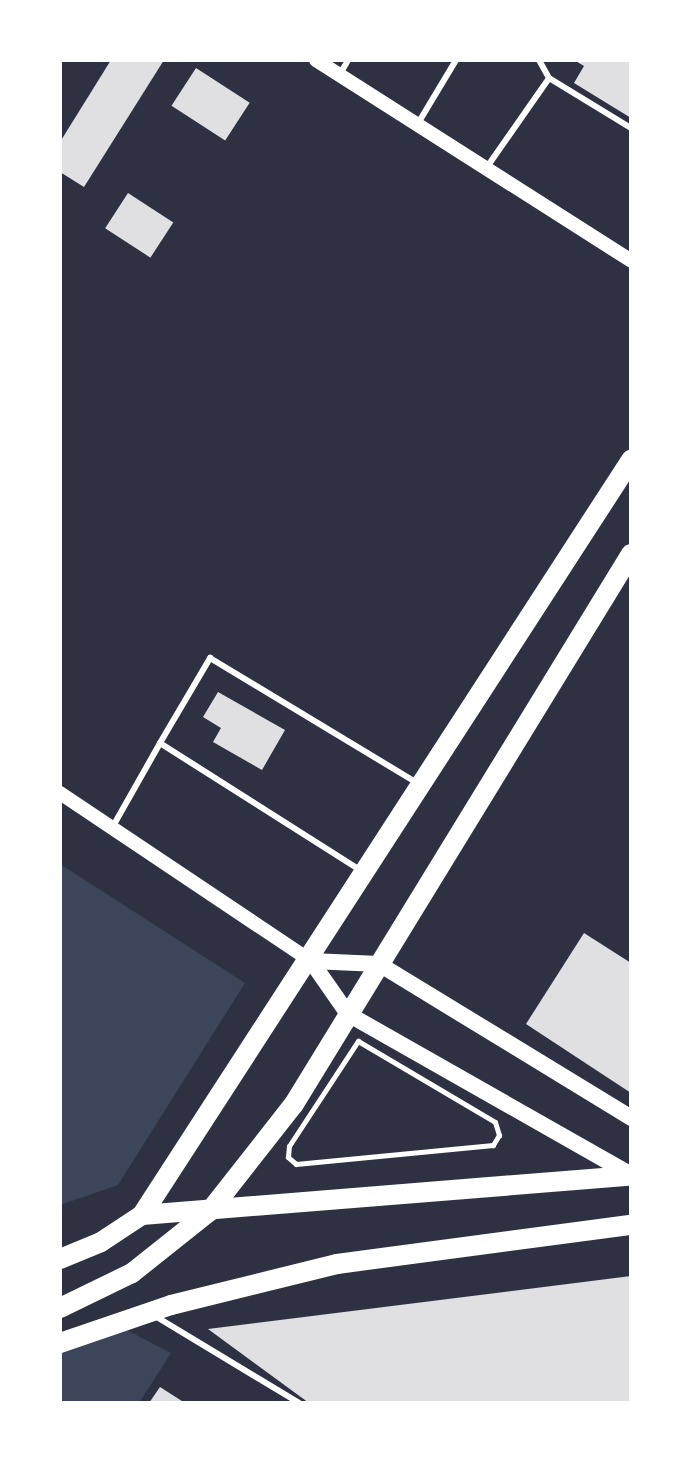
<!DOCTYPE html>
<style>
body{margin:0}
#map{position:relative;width:691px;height:1463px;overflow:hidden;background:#2d3142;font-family:"IBM Plex Serif",serif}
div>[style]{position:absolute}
.green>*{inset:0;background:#3c4559}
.building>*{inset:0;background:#e0e0e3;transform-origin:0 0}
.path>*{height:5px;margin:-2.5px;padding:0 2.5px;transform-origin:2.5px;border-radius:2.5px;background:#fff}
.service>*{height:6px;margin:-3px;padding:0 3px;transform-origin:3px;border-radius:3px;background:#fff}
.tertiary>*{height:14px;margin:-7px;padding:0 7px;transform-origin:7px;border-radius:7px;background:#fff}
.secondary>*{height:16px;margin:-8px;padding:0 8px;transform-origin:8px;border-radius:8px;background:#fff}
.primary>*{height:20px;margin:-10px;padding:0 10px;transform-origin:10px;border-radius:10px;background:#fff}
span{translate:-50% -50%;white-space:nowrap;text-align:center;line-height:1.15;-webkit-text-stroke:8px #fff;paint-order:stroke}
.frame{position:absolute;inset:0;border:62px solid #fff;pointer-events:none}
</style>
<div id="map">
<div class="green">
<div style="clip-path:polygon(60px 864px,245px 983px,118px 1185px,60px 1205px)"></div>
<div style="clip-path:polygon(115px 1324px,171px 1353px,139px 1403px,60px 1403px,60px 1343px)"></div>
</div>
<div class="building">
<div style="clip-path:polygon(111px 60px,164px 60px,84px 187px,60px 172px,60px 142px)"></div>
<div style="clip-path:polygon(574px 60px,631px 60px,631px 118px,574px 83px,584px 66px)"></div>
<div style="left:196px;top:68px;width:64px;height:45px;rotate:33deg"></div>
<div style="left:128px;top:193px;width:54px;height:42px;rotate:33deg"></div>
<div style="clip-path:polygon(218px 692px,285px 730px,262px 770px,213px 742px,221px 728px,203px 717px)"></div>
<div style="clip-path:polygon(584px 933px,631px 963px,631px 1093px,526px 1024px)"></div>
<div style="clip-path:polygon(631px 1276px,631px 1403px,309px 1403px,208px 1329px)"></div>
<div style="clip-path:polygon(160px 1387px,185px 1403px,149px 1403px)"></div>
</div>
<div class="path">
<div style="left:358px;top:1041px;width:159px;rotate:30.6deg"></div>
<div style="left:495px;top:1122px;width:14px;rotate:73deg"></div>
<div style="left:499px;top:1135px;width:12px;rotate:121deg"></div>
<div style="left:493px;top:1145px;width:198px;rotate:174.5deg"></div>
<div style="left:296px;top:1164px;width:11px;rotate:-139deg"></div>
<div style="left:288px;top:1157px;width:11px;rotate:-85deg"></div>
<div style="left:289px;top:1146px;width:126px;rotate:-56.7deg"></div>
</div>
<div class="service">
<div style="left:539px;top:60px;width:21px;rotate:61deg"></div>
<div style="left:340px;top:74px;width:16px;rotate:-60deg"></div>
<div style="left:417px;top:125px;width:76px;rotate:-59deg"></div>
<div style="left:487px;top:167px;width:108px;rotate:-55.1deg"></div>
<div style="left:549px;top:78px;width:96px;rotate:31.4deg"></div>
<div style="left:112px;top:828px;width:98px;rotate:-60.5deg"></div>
<div style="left:360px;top:870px;width:237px;rotate:-147.6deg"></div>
<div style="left:160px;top:743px;width:99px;rotate:-59.5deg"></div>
<div style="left:210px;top:658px;width:242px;rotate:31.1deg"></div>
<div style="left:155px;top:1316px;width:168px;rotate:31.1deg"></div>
</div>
<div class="tertiary">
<div style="left:316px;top:60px;width:374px;rotate:32.5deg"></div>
<div style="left:60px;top:793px;width:302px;rotate:33.8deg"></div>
</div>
<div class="secondary">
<div style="left:311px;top:961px;width:65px;rotate:55.1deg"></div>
<div style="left:348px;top:1014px;width:326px;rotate:29.6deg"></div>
<div style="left:311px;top:961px;width:68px;rotate:2.5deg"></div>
<div style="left:379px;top:964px;width:295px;rotate:31.4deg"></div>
</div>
<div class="primary">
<div style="left:142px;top:1215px;width:491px;rotate:-4.6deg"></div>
<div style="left:60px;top:1259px;width:44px;rotate:-22.5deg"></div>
<div style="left:101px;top:1242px;width:49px;rotate:-33.4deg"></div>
<div style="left:142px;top:1215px;width:900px;rotate:-57.07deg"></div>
<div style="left:60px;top:1308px;width:80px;rotate:-25.9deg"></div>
<div style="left:132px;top:1273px;width:100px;rotate:-38.5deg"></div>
<div style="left:210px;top:1211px;width:136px;rotate:-51.9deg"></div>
<div style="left:294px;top:1104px;width:645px;rotate:-58.5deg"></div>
<div style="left:60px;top:1343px;width:117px;rotate:-18.9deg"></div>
<div style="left:171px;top:1305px;width:171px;rotate:-13.9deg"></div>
<div style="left:337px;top:1264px;width:297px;rotate:-7.6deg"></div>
</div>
<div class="frame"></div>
</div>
